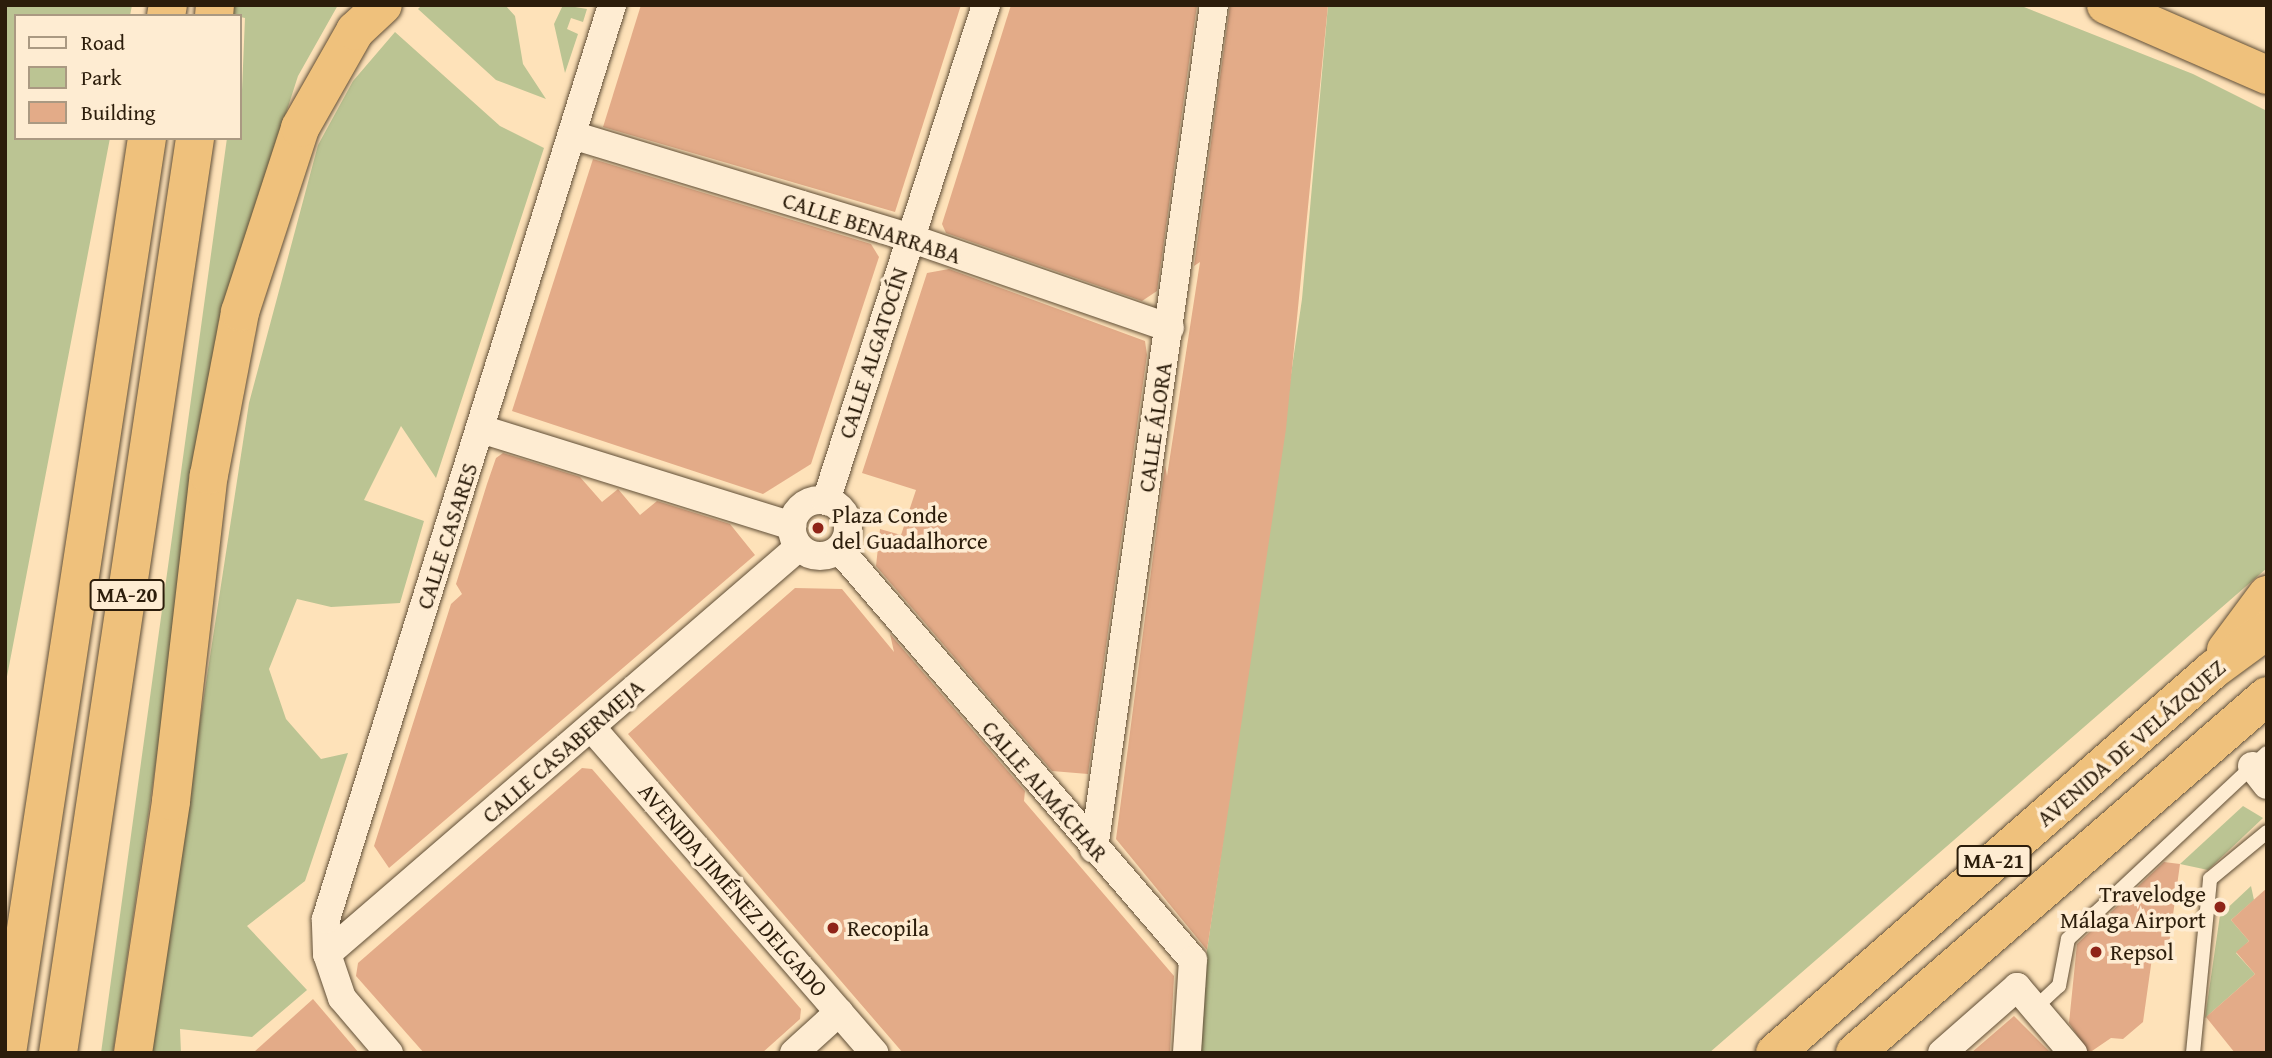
<!DOCTYPE html>
<meta charset="utf-8">
<style>
body{margin:0}
#map{position:relative;width:2272px;height:1058px;overflow:hidden;background:#fee2b9;font-family:"Gentium Book Plus",serif}
div>[style]{position:absolute}
.green>*{inset:0;background:#bbc493}
.building>*{inset:0;background:#e3ab88}
.roads{filter:drop-shadow(0 0 2px #604e36) drop-shadow(0 0 2px #604e36)}
.service>*{height:14px;margin:-7px;padding:0 7px;transform-origin:7px;border-radius:7px;background:#feecd2}
.minor>*{height:28px;margin:-14px;padding:0 14px;transform-origin:14px;border-radius:14px;background:#feecd2}
.minor>.ring{margin:-14px;padding:0;box-sizing:content-box;background:none;border:28px solid #feecd2;border-radius:50%}
.motorway>*{height:38px;margin:-19px;padding:0 19px;transform-origin:19px;border-radius:19px;background:#efc17c}
.dots>*{width:19px;height:19px;translate:-50% -50%;box-sizing:border-box;border:4px solid #feecd2;border-radius:50%}
span{translate:-50% -50%;white-space:nowrap;text-align:center;line-height:1.15;-webkit-text-stroke:7px #feecd2;paint-order:stroke}
.shield-label span{padding:2px 5px;background:#feecd2;border:2px solid;border-radius:5px;-webkit-text-stroke-width:0}
.shield-label{font-size:21px;color:#2c1d0b;font-weight:700}
.street-label{font-size:23px;color:#2c1d0b}
.poi-label{font-size:23px;color:#2c1d0b}
.left{translate:0 -50%;text-align:left}
.right{translate:-100% -50%;text-align:right}
.frame{position:absolute;inset:0;border:7px solid #2c1d0b;pointer-events:none}
.legend{position:absolute;left:14px;top:14px;width:228px;height:126px;box-sizing:border-box;background:#feecd2;border:2px solid #aa9982;margin:0;padding:9px 12px;list-style:none;font-size:21px;color:#2c1d0b}
.legend li{display:flex;align-items:center;gap:14px;height:35px}
.legend b{width:35px;border:2px solid #aa9982}
</style>
<div id="map">
<div class="green">
<div style="clip-path:polygon(5px 5px,132px 5px,130px 16px,16px 16px,16px 138px,110px 138px,5px 687px)"></div>
<div style="clip-path:polygon(186px 5px,338px 5px,298px 76px,259px 197px,198px 478px,113px 1053px,101px 1053px,227px 138px,240px 138px,245px 18px)"></div>
<div style="clip-path:polygon(422px 5px,505px 5px,515px 16px,523px 64px,546px 99px,496px 80px,418px 9px)"></div>
<div style="clip-path:polygon(563px 5px,587px 9px,583px 22px,571px 18px,567px 29px,578px 34px,565px 73px,554px 24px)"></div>
<div style="clip-path:polygon(1328px 5px,2019px 5px,2193px 74px,2267px 111px,2267px 568px,1709px 1053px,1199px 1053px,1207px 950px,1302px 299px)"></div>
<div style="clip-path:polygon(395px 32px,500px 126px,544px 148px,436px 478px,401px 426px,364px 500px,424px 521px,400px 603px,331px 607px,297px 599px,269px 669px,286px 719px,321px 759px,348px 753px,305px 881px,247px 926px,307px 990px,252px 1037px,180px 1029px,181px 1053px,149px 1053px,249px 403px,318px 145px,353px 81px)"></div>
<div style="clip-path:polygon(2243px 806px,2263px 818px,2208px 870px,2180px 864px)"></div>
<div style="clip-path:polygon(2251px 886px,2254px 900px,2231px 920px,2249px 941px,2236px 953px,2255px 974px,2205px 1018px,2220px 915px)"></div>
</div>
<div class="building">
<div style="clip-path:polygon(641px 5px,961px 5px,895px 212px,603px 127px)"></div>
<div style="clip-path:polygon(1011px 5px,1197px 5px,1157px 291px,1142px 301px,946px 233px,942px 224px)"></div>
<div style="clip-path:polygon(1230px 5px,1328px 5px,1286px 429px,1207px 950px,1116px 839px,1165px 465px,1167px 476px,1200px 262px,1194px 266px)"></div>
<div style="clip-path:polygon(593px 159px,871px 244px,879px 257px,811px 464px,763px 494px,512px 411px)"></div>
<div style="clip-path:polygon(949px 269px,1145px 341px,1147px 355px,1088px 774px,1052px 771px,876px 566px,880px 529px,901px 535px,916px 490px,862px 473px,927px 273px)"></div>
<div style="clip-path:polygon(503px 453px,580px 477px,602px 502px,618px 489px,640px 515px,657px 501px,730px 524px,755px 555px,389px 868px,374px 846px,451px 604px,462px 594px,456px 584px,487px 484px,496px 458px)"></div>
<div style="clip-path:polygon(795px 588px,842px 589px,894px 652px,890px 634px,1025px 791px,1024px 801px,1174px 976px,1170px 1053px,903px 1053px,628px 734px)"></div>
<div style="clip-path:polygon(582px 768px,592px 769px,801px 1009px,800px 1019px,762px 1053px,424px 1053px,356px 976px,358px 963px)"></div>
<div style="clip-path:polygon(2164px 862px,2180px 864px,2169px 944px,2152px 958px,2143px 1022px,2123px 1039px,2111px 1038px,2089px 1053px,2069px 1023px,2077px 944px)"></div>
<div style="clip-path:polygon(2267px 888px,2267px 1053px,2235px 1053px,2206px 1017px,2255px 974px,2236px 952px,2249px 941px,2231px 920px)"></div>
<div style="clip-path:polygon(313px 999px,359px 1053px,253px 1053px)"></div>
<div style="clip-path:polygon(2014px 1016px,2051px 1053px,1971px 1053px)"></div>
</div>
<div class="roads">
<div class="service">
<div style="left:2035px;top:1008px;width:33px;rotate:-43deg"></div>
<div style="left:2059px;top:986px;width:48px;rotate:-79.2deg"></div>
<div style="left:2068px;top:939px;width:272px;rotate:-43.1deg"></div>
<div style="left:2193px;top:1053px;width:175px;rotate:-84.4deg"></div>
<div style="left:2210px;top:879px;width:74px;rotate:-39.5deg"></div>
</div>
<div class="minor">
<div style="left:572px;top:135px;width:353px;rotate:16.9deg"></div>
<div style="left:910px;top:238px;width:275px;rotate:19.1deg"></div>
<div style="left:481px;top:429px;width:326px;rotate:17.3deg"></div>
<div class="ring" style="left:792px;top:500px;width:28px;height:28px"></div>
<div style="left:826px;top:501px;width:521px;rotate:-72.12deg"></div>
<div style="left:839px;top:549px;width:542px;rotate:49.26deg"></div>
<div style="left:1193px;top:960px;width:93px;rotate:93.7deg"></div>
<div style="left:591px;top:727px;width:432px;rotate:49deg"></div>
<div style="left:2252px;top:766px;width:24px;rotate:52deg"></div>
<div style="left:1094px;top:849px;width:852px;rotate:-81.91deg"></div>
<div style="left:327px;top:954px;width:623px;rotate:-40.77deg"></div>
<div style="left:389px;top:1053px;width:72px;rotate:-130.5deg"></div>
<div style="left:342px;top:998px;width:46px;rotate:-108.8deg"></div>
<div style="left:327px;top:954px;width:35px;rotate:-92deg"></div>
<div style="left:326px;top:919px;width:958px;rotate:-72.62deg"></div>
<div style="left:794px;top:1053px;width:61px;rotate:-42.3deg"></div>
<div style="left:1942px;top:1053px;width:100px;rotate:-41.3deg"></div>
<div style="left:2017px;top:987px;width:87px;rotate:49.7deg"></div>
</div>
<div class="motorway">
<div style="left:2106px;top:5px;width:176px;rotate:23.5deg"></div>
<div style="left:166px;top:16px;width:11px;rotate:-80deg"></div>
<div style="left:214px;top:16px;width:11px;rotate:-85deg"></div>
<div style="left:2226px;top:650px;width:69px;rotate:-53.3deg"></div>
<div style="left:7px;top:1053px;width:926px;rotate:-81.3deg"></div>
<div style="left:58px;top:1053px;width:925px;rotate:-81.48deg"></div>
<div style="left:133px;top:1053px;width:255px;rotate:-81.4deg"></div>
<div style="left:171px;top:801px;width:328px;rotate:-83.4deg"></div>
<div style="left:209px;top:475px;width:166px;rotate:-79.2deg"></div>
<div style="left:240px;top:312px;width:194px;rotate:-71.9deg"></div>
<div style="left:300px;top:128px;width:112px;rotate:-60.4deg"></div>
<div style="left:355px;top:31px;width:38px;rotate:-43deg"></div>
<div style="left:1775px;top:1053px;width:583px;rotate:-41.18deg"></div>
<div style="left:2214px;top:669px;width:66px;rotate:-36.3deg"></div>
<div style="left:1855px;top:1053px;width:545px;rotate:-40.91deg"></div>
</div>
</div>
<div class="dots">
<div style="left:818px;top:528px;background:#8f2418"></div>
<div style="left:2220px;top:907px;background:#8f2418"></div>
<div style="left:833px;top:928px;background:#8f2418"></div>
<div style="left:2096px;top:952px;background:#8f2418"></div>
</div>
<div class="shield-label">
<span style="left:127px;top:595px">MA-20</span>
<span style="left:1994px;top:861px">MA-21</span>
</div>
<div class="street-label">
<span style="left:872px;top:228px;rotate:18deg">CALLE BENARRABA</span>
<span style="left:873px;top:353px;rotate:-72deg">CALLE ALGATOCÍN</span>
<span style="left:1155px;top:427px;rotate:-82deg">CALLE ÁLORA</span>
<span style="left:447px;top:536px;rotate:-72deg">CALLE CASARES</span>
<span style="left:2131px;top:743px;rotate:-41deg">AVENIDA DE VELÁZQUEZ</span>
<span style="left:563px;top:751px;rotate:-41deg">CALLE CASABERMEJA</span>
<span style="left:1045px;top:791px;rotate:49deg">CALLE ALMÁCHAR</span>
<span style="left:733px;top:890px;rotate:49deg">AVENIDA JIMÉNEZ DELGADO</span>
</div>
<div class="poi-label">
<span class="left" style="left:832px;top:528px">Plaza Conde<br>del Guadalhorce</span>
<span class="right" style="left:2206px;top:907px">Travelodge<br>Málaga Airport</span>
<span class="left" style="left:847px;top:928px">Recopila</span>
<span class="left" style="left:2110px;top:952px">Repsol</span>
</div>
<div class="frame"></div>
<ul class="legend">
<li><b style="height:9px;background:#feecd2"></b>Road</li>
<li><b style="height:19px;background:#bbc493"></b>Park</li>
<li><b style="height:19px;background:#e3ab88"></b>Building</li>
</ul>
</div>
